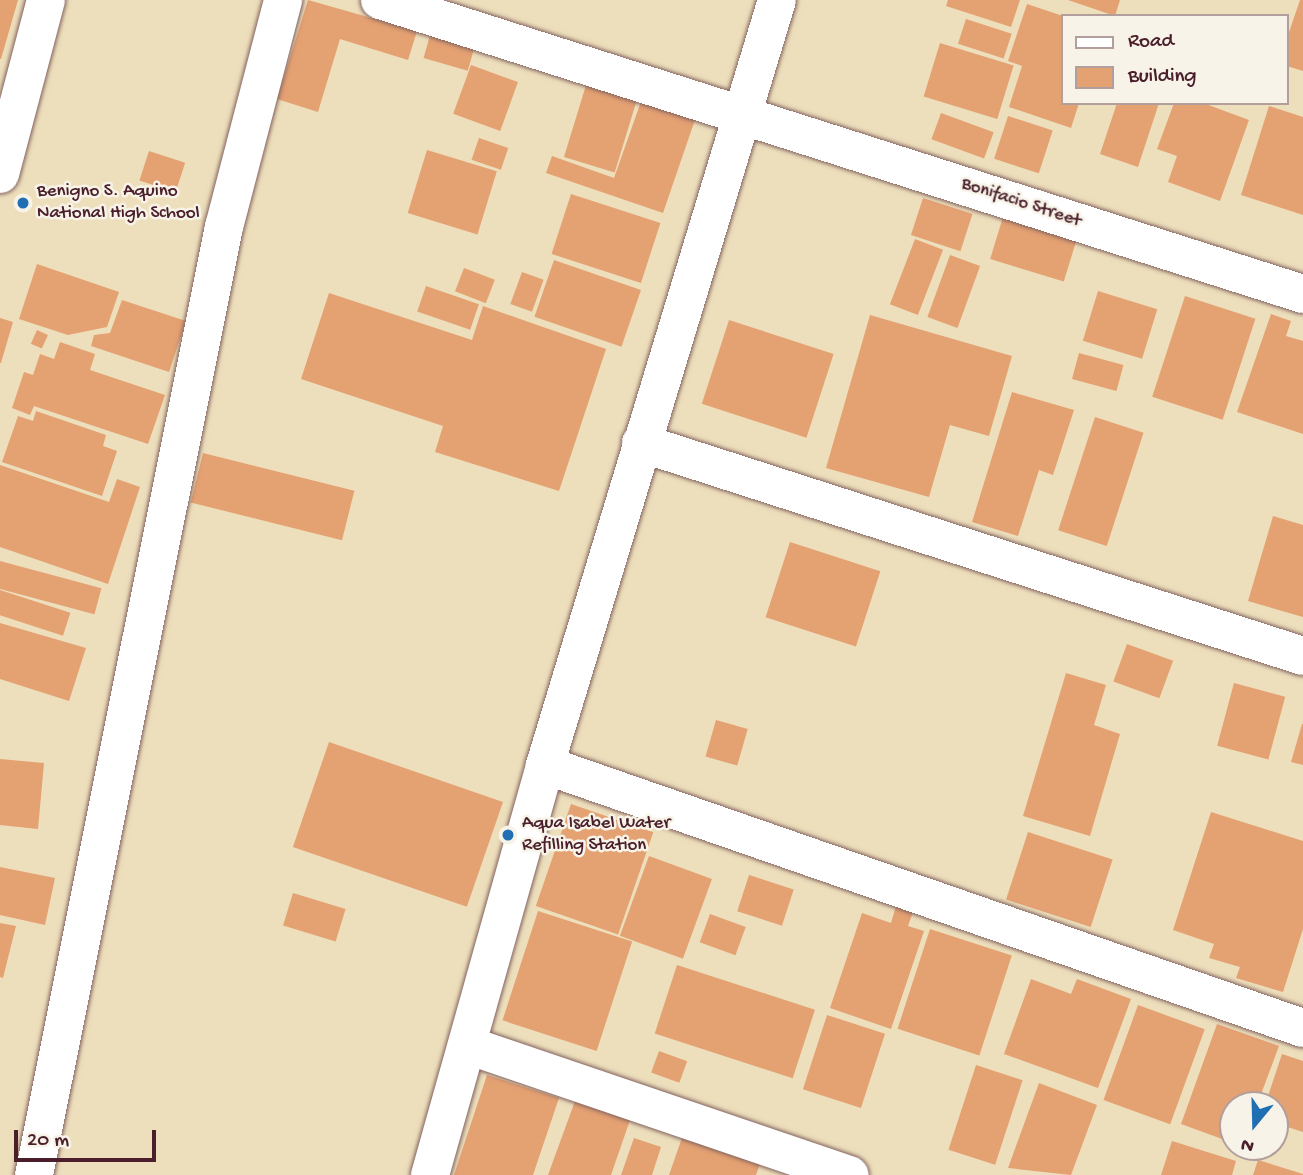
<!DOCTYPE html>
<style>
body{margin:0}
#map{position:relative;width:1303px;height:1175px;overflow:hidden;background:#eddfbc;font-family:"Gochi Hand",sans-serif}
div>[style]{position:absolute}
.building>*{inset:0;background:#e4a172;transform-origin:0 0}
.roads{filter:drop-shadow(0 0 2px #83625e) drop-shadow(0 0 2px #83625e)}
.minor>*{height:38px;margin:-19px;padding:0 19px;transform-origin:19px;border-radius:19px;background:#fff}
.dots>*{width:19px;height:19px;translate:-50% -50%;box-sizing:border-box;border:4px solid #f7f3e8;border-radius:50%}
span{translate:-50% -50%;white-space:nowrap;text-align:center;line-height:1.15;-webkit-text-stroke:5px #f7f3e8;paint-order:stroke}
.poi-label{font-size:19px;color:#4a1f2b}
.left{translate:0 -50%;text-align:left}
.street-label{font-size:19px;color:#4a1f2b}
.legend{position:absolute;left:1061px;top:14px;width:228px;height:91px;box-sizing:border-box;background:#f7f3e8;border:2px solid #b29e9c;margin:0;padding:9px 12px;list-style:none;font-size:21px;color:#4a1f2b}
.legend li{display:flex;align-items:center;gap:14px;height:35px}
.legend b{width:35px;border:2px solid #b29e9c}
.north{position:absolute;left:1219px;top:1091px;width:70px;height:70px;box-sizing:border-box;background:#f7f3e8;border:2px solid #b29e9c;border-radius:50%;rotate:199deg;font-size:19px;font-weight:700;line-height:28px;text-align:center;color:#4a1f2b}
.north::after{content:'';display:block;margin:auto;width:24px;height:32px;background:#1f6fb2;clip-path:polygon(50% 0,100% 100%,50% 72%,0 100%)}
.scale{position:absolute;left:14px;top:1130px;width:142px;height:32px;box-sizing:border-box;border:4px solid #4a1f2b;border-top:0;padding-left:9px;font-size:21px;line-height:24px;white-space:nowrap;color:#4a1f2b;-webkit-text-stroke:5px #f7f3e8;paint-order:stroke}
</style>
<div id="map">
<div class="building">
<div style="clip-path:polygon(0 0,18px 0,1px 59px,0 59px)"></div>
<div style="clip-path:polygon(308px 0,417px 31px,408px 60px,340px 39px,318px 112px,277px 99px)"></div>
<div style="clip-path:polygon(948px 0,1020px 0,1011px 27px,946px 6px)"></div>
<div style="clip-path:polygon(1068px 0,1120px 0,1115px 16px)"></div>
<div style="clip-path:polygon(1300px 0,1303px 0,1303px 71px,1287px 66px,1287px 38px)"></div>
<div style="clip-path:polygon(1027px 4px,1063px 16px,1063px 103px,1079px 103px,1071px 128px,1009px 107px,1022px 66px,1008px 61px)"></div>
<div style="left:966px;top:19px;width:48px;height:26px;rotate:18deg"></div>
<div style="left:431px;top:32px;width:46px;height:27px;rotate:16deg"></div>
<div style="left:940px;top:43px;width:77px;height:56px;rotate:17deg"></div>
<div style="left:471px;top:65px;width:50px;height:52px;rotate:20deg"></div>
<div style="left:590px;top:72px;width:53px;height:89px;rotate:17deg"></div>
<div style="clip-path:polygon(644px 93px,698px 111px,663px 213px,546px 173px,552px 156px,614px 178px)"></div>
<div style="clip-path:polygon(1117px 103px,1159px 103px,1138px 167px,1100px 154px)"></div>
<div style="clip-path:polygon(1174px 103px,1203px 103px,1249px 120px,1220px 201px,1168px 182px,1177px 156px,1157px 149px)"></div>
<div style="clip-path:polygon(1269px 106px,1303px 117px,1303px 215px,1241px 195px)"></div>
<div style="left:941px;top:113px;width:56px;height:28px;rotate:20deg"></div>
<div style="left:1008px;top:116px;width:47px;height:45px;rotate:18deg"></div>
<div style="left:479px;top:138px;width:31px;height:23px;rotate:19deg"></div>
<div style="left:427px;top:150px;width:73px;height:66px;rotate:17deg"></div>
<div style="left:149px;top:151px;width:38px;height:31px;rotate:18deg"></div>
<div style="left:571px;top:194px;width:94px;height:63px;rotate:18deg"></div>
<div style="left:923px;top:198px;width:52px;height:39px;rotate:18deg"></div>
<div style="left:1003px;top:217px;width:77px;height:44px;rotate:17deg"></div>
<div style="left:915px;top:239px;width:30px;height:70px;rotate:21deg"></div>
<div style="left:950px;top:255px;width:32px;height:66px;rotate:20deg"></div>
<div style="left:554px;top:260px;width:92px;height:60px;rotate:19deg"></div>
<div style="clip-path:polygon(37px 264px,119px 292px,107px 327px,68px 335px,19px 319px)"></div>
<div style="left:464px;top:268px;width:33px;height:25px;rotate:21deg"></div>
<div style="left:522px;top:272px;width:23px;height:34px;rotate:20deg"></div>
<div style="left:426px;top:286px;width:56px;height:27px;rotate:19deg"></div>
<div style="left:1098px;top:291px;width:62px;height:52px;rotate:17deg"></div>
<div style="clip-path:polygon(329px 293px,472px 340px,483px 306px,606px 349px,559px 491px,435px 452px,443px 426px,301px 379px)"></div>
<div style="left:1185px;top:296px;width:74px;height:106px;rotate:18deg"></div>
<div style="clip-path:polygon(122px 300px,186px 321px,169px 372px,91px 346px,94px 335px,110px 333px)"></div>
<div style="clip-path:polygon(1271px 314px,1291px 321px,1286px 336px,1303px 341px,1303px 434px,1237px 412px)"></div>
<div style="clip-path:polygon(870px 315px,1012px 356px,989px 436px,950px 425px,929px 497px,826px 468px)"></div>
<div style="clip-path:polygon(0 318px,13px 322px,1px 363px,0 363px)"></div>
<div style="left:729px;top:320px;width:110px;height:88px;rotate:18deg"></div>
<div style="left:37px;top:330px;width:12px;height:15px;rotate:24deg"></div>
<div style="clip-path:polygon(60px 342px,95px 354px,90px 370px,165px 395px,148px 444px,34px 406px,30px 415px,12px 408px,24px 372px,33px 375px,40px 354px,54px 359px)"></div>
<div style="left:1079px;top:353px;width:46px;height:27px;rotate:15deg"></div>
<div style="clip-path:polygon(1012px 392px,1074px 410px,1053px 475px,1039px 470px,1018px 536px,972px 522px)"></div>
<div style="clip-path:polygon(36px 411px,106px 435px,103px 446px,117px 451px,102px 496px,2px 462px,18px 416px,33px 421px)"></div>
<div style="left:1095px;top:417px;width:51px;height:119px;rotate:18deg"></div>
<div style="left:203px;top:453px;width:156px;height:51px;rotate:14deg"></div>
<div style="clip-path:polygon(0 465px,109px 502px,117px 479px,140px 487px,108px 584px,0 547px)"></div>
<div style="clip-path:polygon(1273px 516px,1303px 525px,1303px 617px,1248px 601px)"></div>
<div style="left:790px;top:542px;width:95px;height:79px;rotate:18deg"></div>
<div style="left:0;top:561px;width:105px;height:27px;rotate:15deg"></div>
<div style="left:0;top:590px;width:74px;height:24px;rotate:18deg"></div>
<div style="clip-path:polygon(0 623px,86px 648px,69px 701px,0 679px)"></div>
<div style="left:1127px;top:644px;width:49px;height:40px;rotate:20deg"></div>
<div style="clip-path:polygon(1066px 673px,1106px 685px,1094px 725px,1120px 734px,1090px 836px,1023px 816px)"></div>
<div style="left:1234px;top:683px;width:53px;height:65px;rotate:15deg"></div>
<div style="left:716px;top:720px;width:33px;height:38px;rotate:16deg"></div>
<div style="clip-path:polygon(1302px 724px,1303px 724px,1303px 765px,1291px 762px)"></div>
<div style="left:329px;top:742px;width:184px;height:111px;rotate:19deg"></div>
<div style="clip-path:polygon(0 759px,44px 763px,38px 829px,0 825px)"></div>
<div style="left:571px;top:804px;width:87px;height:108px;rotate:19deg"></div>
<div style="clip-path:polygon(1211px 812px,1303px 841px,1303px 929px,1283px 992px,1236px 978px,1240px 967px,1209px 958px,1214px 944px,1173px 930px)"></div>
<div style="left:1028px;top:832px;width:89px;height:71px;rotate:18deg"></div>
<div style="left:649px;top:856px;width:67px;height:85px;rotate:20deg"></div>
<div style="clip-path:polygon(0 867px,55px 878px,45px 925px,0 915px)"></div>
<div style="left:749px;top:875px;width:47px;height:38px;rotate:18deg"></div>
<div style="left:293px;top:893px;width:55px;height:34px;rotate:17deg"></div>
<div style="clip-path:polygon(896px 906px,913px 912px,908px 926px,924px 931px,891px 1029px,830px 1008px,862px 913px,891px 923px)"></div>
<div style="left:538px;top:911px;width:99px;height:115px;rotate:18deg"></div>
<div style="left:710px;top:914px;width:38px;height:30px;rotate:20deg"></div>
<div style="clip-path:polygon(0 923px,16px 926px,3px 978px,0 977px)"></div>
<div style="left:930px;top:929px;width:86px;height:105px;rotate:18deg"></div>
<div style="left:677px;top:965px;width:145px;height:72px;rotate:18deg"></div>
<div style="clip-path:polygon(1031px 979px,1071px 994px,1077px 979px,1131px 999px,1098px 1088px,1004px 1054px)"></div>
<div style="left:1138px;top:1005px;width:71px;height:101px;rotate:20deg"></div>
<div style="left:827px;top:1015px;width:61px;height:78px;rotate:18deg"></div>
<div style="clip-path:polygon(1217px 1024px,1279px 1046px,1257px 1105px,1233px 1105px,1233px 1143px,1181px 1124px)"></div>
<div style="left:659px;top:1051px;width:30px;height:23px;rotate:20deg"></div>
<div style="clip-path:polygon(1282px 1054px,1303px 1061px,1303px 1132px,1275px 1123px,1275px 1105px,1265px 1105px)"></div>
<div style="left:976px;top:1065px;width:49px;height:89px;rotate:18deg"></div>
<div style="clip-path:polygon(487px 1075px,559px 1098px,533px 1175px,454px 1175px)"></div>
<div style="clip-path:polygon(1039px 1083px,1097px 1105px,1071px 1175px,1008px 1168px)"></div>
<div style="clip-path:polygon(575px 1101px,630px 1120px,611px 1175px,548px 1175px)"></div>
<div style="clip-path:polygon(683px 1135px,761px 1161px,756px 1175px,669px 1175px)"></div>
<div style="clip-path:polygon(634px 1138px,661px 1147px,652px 1175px,621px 1175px)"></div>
<div style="clip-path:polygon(1172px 1141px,1236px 1161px,1232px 1175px,1161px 1175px)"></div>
<div style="clip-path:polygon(1258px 1160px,1303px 1174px,1303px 1175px,1253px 1175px)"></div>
</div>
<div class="roads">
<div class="minor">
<div style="left:380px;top:0;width:969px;rotate:17.67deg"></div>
<div style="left:0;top:174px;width:180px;rotate:-75.2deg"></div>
<div style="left:641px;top:443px;width:695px;rotate:17.84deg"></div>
<div style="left:545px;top:765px;width:802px;rotate:19.14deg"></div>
<div style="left:470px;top:1046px;width:401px;rotate:18.8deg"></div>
<div style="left:34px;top:1175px;width:967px;rotate:-78.67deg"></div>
<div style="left:224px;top:227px;width:235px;rotate:-75.4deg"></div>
<div style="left:430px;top:1175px;width:426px;rotate:-74.3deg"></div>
<div style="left:545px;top:765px;width:799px;rotate:-73.13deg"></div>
</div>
</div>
<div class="dots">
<div style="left:23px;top:203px;background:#1f6fb2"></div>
<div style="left:508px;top:835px;background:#1f6fb2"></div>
</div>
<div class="poi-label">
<span class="left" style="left:37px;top:203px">Benigno S. Aquino<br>National High School</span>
<span class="left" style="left:522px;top:835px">Aqua Isabel Water<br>Refilling Station</span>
</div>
<div class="street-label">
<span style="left:1021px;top:203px;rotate:18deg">Bonifacio Street</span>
</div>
<ul class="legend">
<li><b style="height:9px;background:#fff"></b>Road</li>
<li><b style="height:19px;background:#e4a172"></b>Building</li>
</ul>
<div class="north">N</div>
<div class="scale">20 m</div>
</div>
